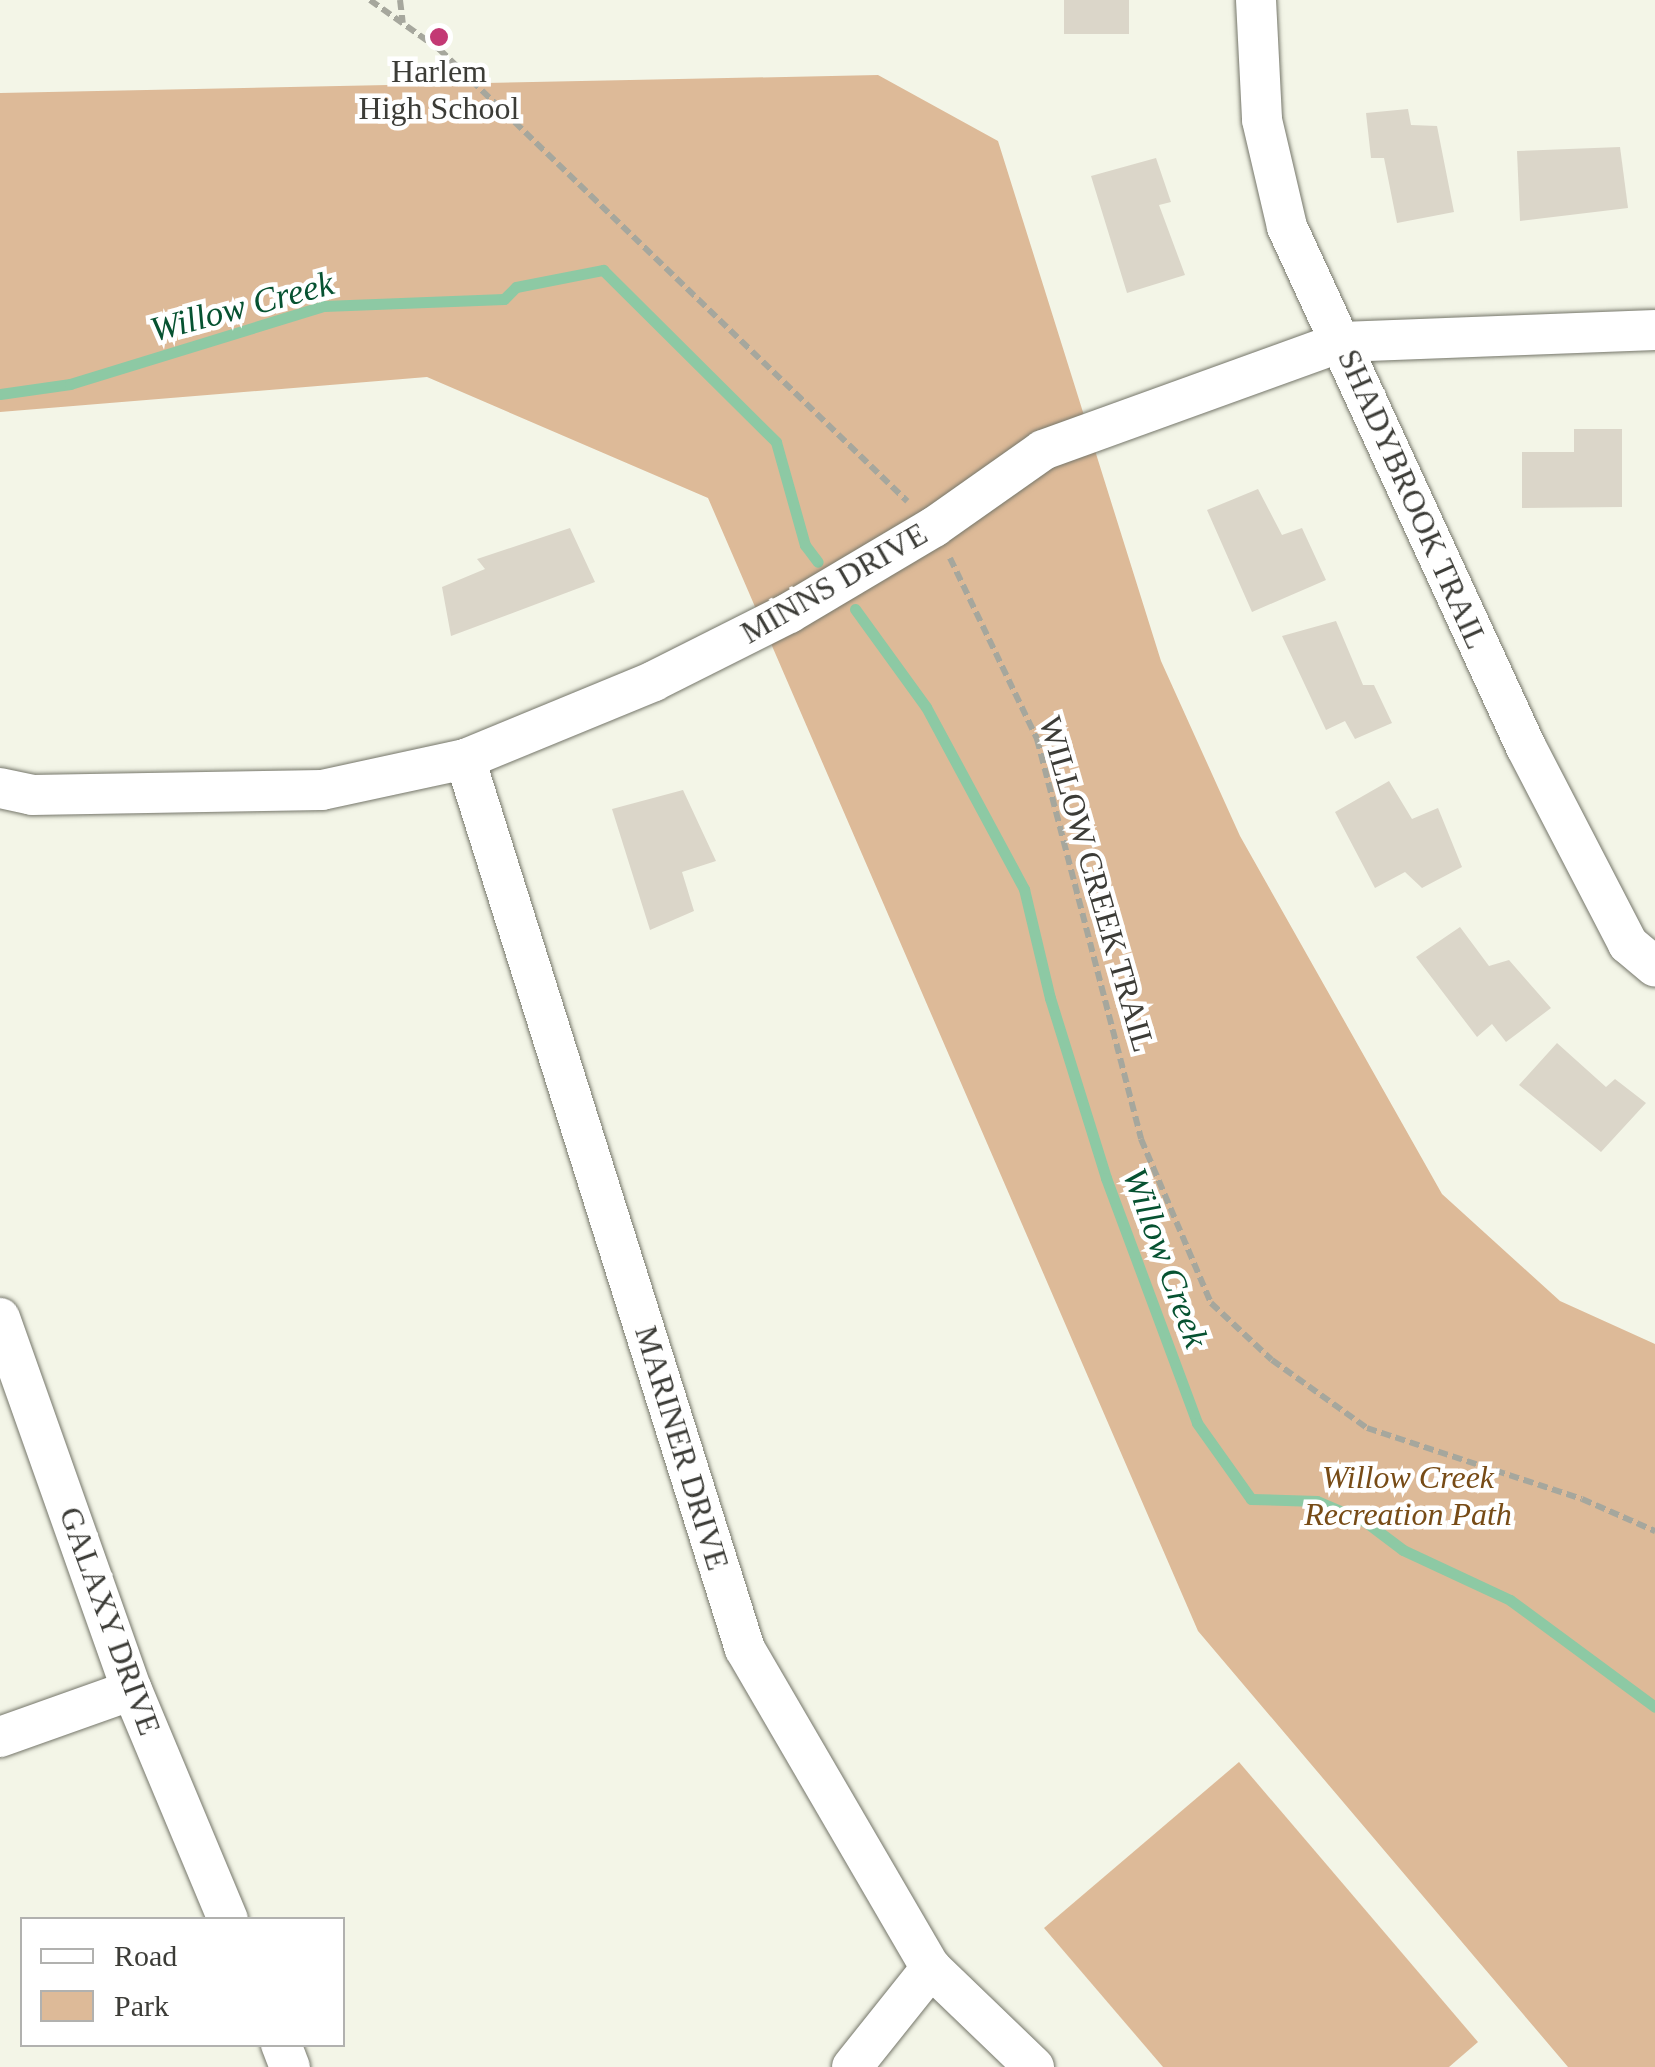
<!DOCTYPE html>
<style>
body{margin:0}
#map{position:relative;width:1655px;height:2067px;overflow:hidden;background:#f3f5e7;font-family:"Times New Roman",serif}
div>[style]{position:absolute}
.green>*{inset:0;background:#ddba98}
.stream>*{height:11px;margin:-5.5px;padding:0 5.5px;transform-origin:5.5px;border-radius:5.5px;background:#8dc9a4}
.building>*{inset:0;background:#dbd6c9;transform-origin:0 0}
.path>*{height:6px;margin-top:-3px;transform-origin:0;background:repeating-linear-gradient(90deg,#a6a79d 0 10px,transparent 0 15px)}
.roads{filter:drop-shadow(0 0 2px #75766a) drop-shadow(0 0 2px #75766a)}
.minor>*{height:40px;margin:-20px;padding:0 20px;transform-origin:20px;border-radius:20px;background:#fff}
.dots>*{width:28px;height:28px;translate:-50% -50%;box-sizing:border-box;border:5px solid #fff;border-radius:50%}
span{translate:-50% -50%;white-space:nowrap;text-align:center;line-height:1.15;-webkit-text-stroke:9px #fff;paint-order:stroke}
.poi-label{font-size:32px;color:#3c3c37}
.street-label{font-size:32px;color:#3c3c37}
.park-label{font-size:32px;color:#774b16;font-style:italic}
.water-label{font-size:35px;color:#065231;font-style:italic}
.legend{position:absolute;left:20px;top:1917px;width:325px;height:130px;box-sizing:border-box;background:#fff;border:2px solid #b1b1af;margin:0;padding:12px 18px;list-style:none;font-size:30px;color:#3c3c37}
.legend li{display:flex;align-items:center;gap:20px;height:50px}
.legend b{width:50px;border:2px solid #b1b1af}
</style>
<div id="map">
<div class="green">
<div style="clip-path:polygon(878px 75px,998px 141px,1161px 661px,1240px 836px,1442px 1194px,1560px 1301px,1655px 1344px,1655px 2067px,1568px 2067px,1198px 1631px,708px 498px,427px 377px,0 412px,0 93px)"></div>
<div style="clip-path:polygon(1239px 1762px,1478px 2042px,1449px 2067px,1163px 2067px,1044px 1928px)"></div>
</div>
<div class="stream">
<div style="left:0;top:394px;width:71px;rotate:-8.1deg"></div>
<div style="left:70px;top:384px;width:266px;rotate:-17.1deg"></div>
<div style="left:324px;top:306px;width:180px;rotate:-2.2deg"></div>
<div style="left:504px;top:299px;width:17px;rotate:-45deg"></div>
<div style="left:516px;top:287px;width:89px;rotate:-11.1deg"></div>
<div style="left:603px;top:270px;width:244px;rotate:44.8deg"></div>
<div style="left:776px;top:442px;width:107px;rotate:74.3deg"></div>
<div style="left:805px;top:545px;width:21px;rotate:53deg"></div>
<div style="left:855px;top:609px;width:121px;rotate:54.1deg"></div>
<div style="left:926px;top:707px;width:207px;rotate:61.7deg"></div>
<div style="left:1024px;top:889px;width:112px;rotate:76.6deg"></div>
<div style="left:1050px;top:998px;width:189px;rotate:72.7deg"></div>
<div style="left:1106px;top:1178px;width:261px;rotate:69.6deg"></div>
<div style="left:1197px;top:1423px;width:93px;rotate:54.6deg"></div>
<div style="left:1251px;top:1499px;width:66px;rotate:1.7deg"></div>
<div style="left:1317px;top:1501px;width:53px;rotate:23.2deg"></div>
<div style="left:1366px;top:1522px;width:46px;rotate:37.1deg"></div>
<div style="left:1403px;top:1550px;width:118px;rotate:25deg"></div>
<div style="left:1510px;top:1600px;width:180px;rotate:36.4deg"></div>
</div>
<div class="building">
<div style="left:1064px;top:0;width:65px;height:34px"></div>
<div style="clip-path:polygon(1408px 109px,1411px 125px,1437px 126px,1454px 212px,1397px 223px,1384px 158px,1371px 158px,1366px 113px)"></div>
<div style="clip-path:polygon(1620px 147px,1628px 208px,1520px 221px,1517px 151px)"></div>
<div style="clip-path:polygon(1156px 158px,1171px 202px,1159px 205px,1185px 275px,1127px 293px,1091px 176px)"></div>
<div style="clip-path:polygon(1574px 429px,1622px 429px,1622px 507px,1522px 508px,1522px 452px,1574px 452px)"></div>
<div style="clip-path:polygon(1258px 489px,1282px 535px,1302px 528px,1326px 580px,1252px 612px,1207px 510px)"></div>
<div style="clip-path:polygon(570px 528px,595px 582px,451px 636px,442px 587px,485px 569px,477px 559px)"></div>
<div style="clip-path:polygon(1336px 621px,1363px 685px,1374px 685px,1392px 723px,1355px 739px,1345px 721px,1326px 730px,1282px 636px)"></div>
<div style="clip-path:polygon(1389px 781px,1412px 819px,1438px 808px,1462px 867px,1422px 888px,1405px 872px,1375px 888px,1335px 812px)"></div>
<div style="clip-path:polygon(683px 790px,716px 861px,682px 872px,694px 911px,650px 930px,612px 809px)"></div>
<div style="clip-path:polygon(1460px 927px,1489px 966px,1509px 960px,1551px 1008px,1506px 1042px,1492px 1024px,1477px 1037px,1416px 957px)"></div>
<div style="clip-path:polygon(1557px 1043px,1606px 1087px,1615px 1079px,1646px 1103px,1601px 1152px,1519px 1085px)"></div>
</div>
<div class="path">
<div style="left:370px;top:0;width:85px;rotate:35.4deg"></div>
<div style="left:439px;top:49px;width:651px;rotate:44deg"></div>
<div style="left:400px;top:0;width:23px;rotate:83deg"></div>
<div style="left:950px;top:558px;width:201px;rotate:64.3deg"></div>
<div style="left:1037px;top:739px;width:413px;rotate:75.4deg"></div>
<div style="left:1141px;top:1139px;width:178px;rotate:66.9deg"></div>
<div style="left:1211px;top:1303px;width:83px;rotate:43.1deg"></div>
<div style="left:1272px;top:1360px;width:117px;rotate:35.6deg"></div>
<div style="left:1367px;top:1428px;width:226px;rotate:18.3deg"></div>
<div style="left:1582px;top:1499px;width:80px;rotate:23.7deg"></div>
</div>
<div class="roads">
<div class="minor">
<div style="left:1256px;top:0;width:120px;rotate:87.1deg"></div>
<div style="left:1262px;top:120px;width:110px;rotate:76.8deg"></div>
<div style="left:1287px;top:227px;width:572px;rotate:65.32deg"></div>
<div style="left:1526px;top:747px;width:222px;rotate:62.6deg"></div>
<div style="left:1628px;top:944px;width:35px;rotate:40deg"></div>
<div style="left:465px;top:759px;width:933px;rotate:72.54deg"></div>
<div style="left:745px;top:1649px;width:369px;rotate:59.8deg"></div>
<div style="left:931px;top:1968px;width:143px;rotate:43.9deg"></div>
<div style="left:0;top:788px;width:33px;rotate:12deg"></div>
<div style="left:32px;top:795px;width:290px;rotate:-1deg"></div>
<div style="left:322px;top:790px;width:146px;rotate:-12.2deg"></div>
<div style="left:465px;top:759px;width:204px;rotate:-22.4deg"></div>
<div style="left:654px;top:681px;width:151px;rotate:-26.7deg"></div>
<div style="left:789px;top:613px;width:169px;rotate:-30.7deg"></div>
<div style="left:934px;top:527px;width:133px;rotate:-35.2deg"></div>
<div style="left:1043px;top:450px;width:318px;rotate:-19.9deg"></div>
<div style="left:1342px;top:342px;width:313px;rotate:-2.2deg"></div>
<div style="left:0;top:1318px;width:395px;rotate:70.5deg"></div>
<div style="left:132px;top:1690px;width:249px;rotate:67.3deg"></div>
<div style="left:0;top:1737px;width:140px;rotate:-19.6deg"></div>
<div style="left:281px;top:2044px;width:25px;rotate:69deg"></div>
<div style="left:852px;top:2067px;width:127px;rotate:-51.4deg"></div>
</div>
</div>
<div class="dots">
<div style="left:439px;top:37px;background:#c33974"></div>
</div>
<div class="poi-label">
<span style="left:439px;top:90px">Harlem<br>High School</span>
</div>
<div class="street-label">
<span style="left:1413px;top:499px;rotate:66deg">SHADYBROOK TRAIL</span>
<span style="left:834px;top:583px;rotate:-30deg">MINNS DRIVE</span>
<span style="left:1097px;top:884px;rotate:74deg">WILLOW CREEK TRAIL</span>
<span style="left:682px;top:1448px;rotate:73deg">MARINER DRIVE</span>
<span style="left:110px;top:1621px;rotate:70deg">GALAXY DRIVE</span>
</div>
<div class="park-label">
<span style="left:1408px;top:1496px">Willow Creek<br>Recreation Path</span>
</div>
<div class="water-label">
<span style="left:242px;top:307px;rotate:-15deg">Willow Creek</span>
<span style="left:1165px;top:1258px;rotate:70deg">Willow Creek</span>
</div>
<ul class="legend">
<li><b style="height:12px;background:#fff"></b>Road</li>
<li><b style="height:28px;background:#ddba98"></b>Park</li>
</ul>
</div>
